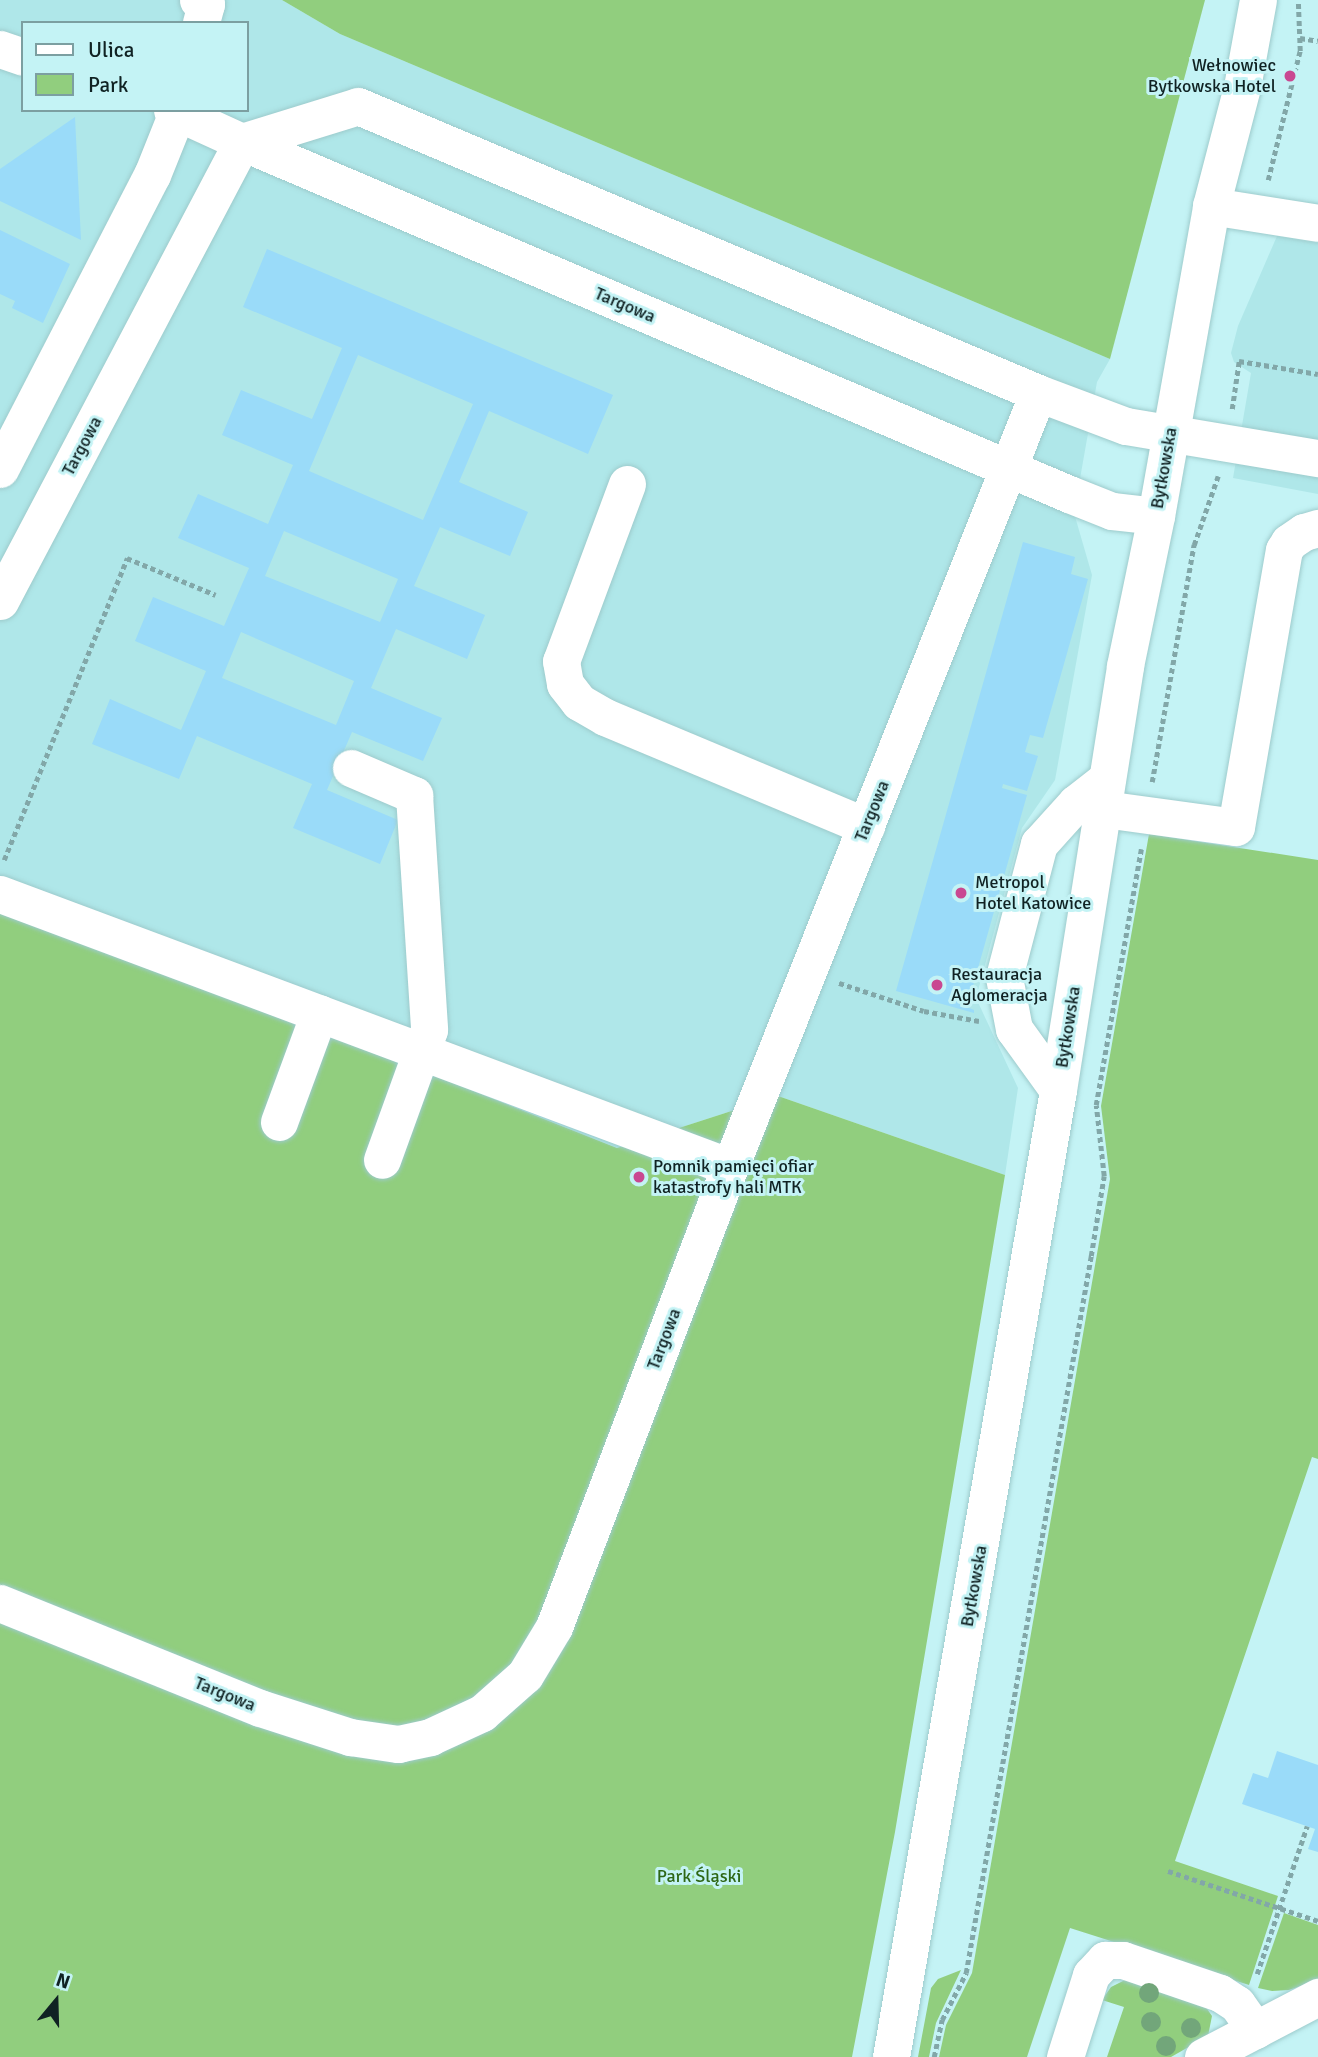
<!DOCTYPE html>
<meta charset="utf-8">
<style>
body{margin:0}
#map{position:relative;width:1318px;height:2057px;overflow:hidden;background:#c4f3f5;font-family:Signika,sans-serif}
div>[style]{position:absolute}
.built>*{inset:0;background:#afe7e9}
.green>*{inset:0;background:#91ce7e}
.building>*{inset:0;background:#9adbf9}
.path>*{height:4.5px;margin-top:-2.25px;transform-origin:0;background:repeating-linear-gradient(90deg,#82a7a8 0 5px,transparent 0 8.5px)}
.roads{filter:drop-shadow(0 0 2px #9dcbcc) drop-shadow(0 0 2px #9dcbcc)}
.minor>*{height:37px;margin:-18.5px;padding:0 18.5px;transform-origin:18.5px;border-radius:18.5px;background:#fff}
.trees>*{width:20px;height:20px;margin:-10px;border-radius:50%;background:#72a67a}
.dots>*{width:19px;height:19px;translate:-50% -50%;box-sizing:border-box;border:4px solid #c4f3f5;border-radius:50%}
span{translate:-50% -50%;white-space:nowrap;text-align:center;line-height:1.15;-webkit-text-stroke:6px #c4f3f5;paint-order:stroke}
.poi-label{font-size:18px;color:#102223}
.right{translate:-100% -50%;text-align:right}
.left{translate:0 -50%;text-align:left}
.street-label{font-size:18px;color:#102223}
.park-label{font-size:18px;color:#2e6716}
.legend{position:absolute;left:21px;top:21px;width:228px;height:91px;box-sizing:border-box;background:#c4f3f5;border:2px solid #7c9fa1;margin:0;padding:9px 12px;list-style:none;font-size:21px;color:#102223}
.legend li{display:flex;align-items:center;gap:14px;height:35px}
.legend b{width:35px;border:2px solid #7c9fa1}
.north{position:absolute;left:21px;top:1966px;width:70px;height:70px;-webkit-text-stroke:5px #c4f3f5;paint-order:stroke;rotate:19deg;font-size:19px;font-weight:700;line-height:28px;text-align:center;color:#102223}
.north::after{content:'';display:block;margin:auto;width:24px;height:32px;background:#102223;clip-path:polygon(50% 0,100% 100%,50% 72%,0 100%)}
</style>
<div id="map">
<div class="built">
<div style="clip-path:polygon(evenodd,0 0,282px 0,340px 34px,1110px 359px,1097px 382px,1074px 513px,1092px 575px,1055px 780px,1022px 828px,976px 998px,1018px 1088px,1005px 1175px,778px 1096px,617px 1148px,0 903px,0 0,23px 23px,247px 23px,247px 110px,23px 110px,23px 23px)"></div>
<div style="clip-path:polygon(1277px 236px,1318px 243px,1318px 494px,1233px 478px,1251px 373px,1234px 362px,1231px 353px,1238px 326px)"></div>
</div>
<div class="green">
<div style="clip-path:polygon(282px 0,1205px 0,1110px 359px,340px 34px)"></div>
<div style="clip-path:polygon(1149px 834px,1318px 860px,1318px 1459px,1312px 1457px,1175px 1861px,1278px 1896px,1249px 1985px,1070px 1928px,1027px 2057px,939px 2057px,946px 2025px,972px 1973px,1110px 1179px,1101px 1106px)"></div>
<div style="clip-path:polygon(0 903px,617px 1148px,778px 1096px,1005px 1175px,895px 1832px,852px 2057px,0 2057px)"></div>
<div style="clip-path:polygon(1284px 1913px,1318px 1925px,1318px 1980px,1289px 1990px,1272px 1991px,1258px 1988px)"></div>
<div style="clip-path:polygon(961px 1970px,936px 2023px,929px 2057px,918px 2057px,931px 1988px,938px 1979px)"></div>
<div style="clip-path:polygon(1125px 1980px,1203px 2003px,1212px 2016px,1208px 2036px,1171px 2057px,1107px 2057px,1124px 2007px,1102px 2000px,1111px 1987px)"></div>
</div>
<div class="building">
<div style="clip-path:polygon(75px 117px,81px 240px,0 201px,0 169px)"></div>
<div style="clip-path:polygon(0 230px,70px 264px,43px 323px,12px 308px,15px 301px,0 294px)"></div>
<div style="clip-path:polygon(evenodd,267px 249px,613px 395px,588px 454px,489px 411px,459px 482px,528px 512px,510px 556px,440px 527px,414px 586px,485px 615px,467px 659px,396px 629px,371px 688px,442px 718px,423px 761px,352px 732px,327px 790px,398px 820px,380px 864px,293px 828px,312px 784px,197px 736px,179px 779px,92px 744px,110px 699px,181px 730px,206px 671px,135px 641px,153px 597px,224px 626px,249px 568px,178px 538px,198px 494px,268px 524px,293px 465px,222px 435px,241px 390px,312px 419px,342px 348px,243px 307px,267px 249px,358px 355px,473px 404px,423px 520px,309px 471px,358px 355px,267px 249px,284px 531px,398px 579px,380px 622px,265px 576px,284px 531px,267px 249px,241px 632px,354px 681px,336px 725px,222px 678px,241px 632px)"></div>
<div style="clip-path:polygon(1023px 542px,1075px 557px,1071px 574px,1088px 579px,1043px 738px,1030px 735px,1025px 752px,1038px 756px,1027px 791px,1003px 784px,1002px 788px,1027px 795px,967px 1007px,974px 1010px,974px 1013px,896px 991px)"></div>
<div style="clip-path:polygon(1277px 1751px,1318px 1765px,1318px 1852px,1308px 1849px,1315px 1829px,1242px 1804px,1253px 1773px,1268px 1778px)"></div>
</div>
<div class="path">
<div style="left:1300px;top:38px;width:18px;rotate:9deg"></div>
<div style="left:1268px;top:180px;width:133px;rotate:-76.1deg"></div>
<div style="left:1300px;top:51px;width:51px;rotate:-92.2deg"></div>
<div style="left:1232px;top:409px;width:49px;rotate:-81.7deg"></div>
<div style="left:1239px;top:361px;width:80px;rotate:9.3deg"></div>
<div style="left:1152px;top:782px;width:241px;rotate:-80deg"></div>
<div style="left:1194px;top:545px;width:73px;rotate:-70.8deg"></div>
<div style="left:4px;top:860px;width:326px;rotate:-67.8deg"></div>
<div style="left:127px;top:558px;width:96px;rotate:22.6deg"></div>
<div style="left:839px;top:983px;width:89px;rotate:18.2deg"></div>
<div style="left:924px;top:1011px;width:56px;rotate:10.3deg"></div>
<div style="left:1168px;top:1871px;width:158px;rotate:18.4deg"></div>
<div style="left:1257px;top:1974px;width:156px;rotate:-71.3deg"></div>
<div style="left:934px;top:2057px;width:38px;rotate:-78deg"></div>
<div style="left:942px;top:2020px;width:53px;rotate:-62.9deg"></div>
<div style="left:966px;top:1973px;width:728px;rotate:-80.11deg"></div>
<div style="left:1091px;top:1256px;width:81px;rotate:-80.8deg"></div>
<div style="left:1104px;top:1176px;width:71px;rotate:-96.4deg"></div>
<div style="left:1096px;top:1105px;width:260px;rotate:-80deg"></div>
</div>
<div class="roads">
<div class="minor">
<div style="left:198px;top:0;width:9px;rotate:27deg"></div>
<div style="left:206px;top:4px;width:20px;rotate:105deg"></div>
<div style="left:0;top:49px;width:24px;rotate:19deg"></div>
<div style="left:172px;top:110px;width:77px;rotate:24.6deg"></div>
<div style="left:242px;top:142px;width:121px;rotate:-17.2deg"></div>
<div style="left:358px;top:106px;width:738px;rotate:22.88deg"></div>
<div style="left:1038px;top:393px;width:94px;rotate:20.6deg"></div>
<div style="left:1126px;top:426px;width:195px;rotate:9.5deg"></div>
<div style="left:1211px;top:206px;width:108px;rotate:9deg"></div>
<div style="left:0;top:469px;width:331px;rotate:-62.7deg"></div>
<div style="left:152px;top:175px;width:70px;rotate:-68.2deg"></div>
<div style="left:627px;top:484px;width:189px;rotate:110.4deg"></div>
<div style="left:561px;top:661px;width:23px;rotate:80deg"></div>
<div style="left:565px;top:684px;width:23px;rotate:52deg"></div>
<div style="left:579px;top:702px;width:30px;rotate:30deg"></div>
<div style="left:605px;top:717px;width:283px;rotate:22.7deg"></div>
<div style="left:0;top:601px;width:519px;rotate:-62.2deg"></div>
<div style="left:242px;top:142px;width:899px;rotate:23.06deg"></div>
<div style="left:1069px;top:494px;width:46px;rotate:21.6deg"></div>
<div style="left:1112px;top:511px;width:44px;rotate:6.5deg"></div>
<div style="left:351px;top:768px;width:69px;rotate:23.2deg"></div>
<div style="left:414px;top:795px;width:235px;rotate:86.3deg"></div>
<div style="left:429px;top:1030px;width:138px;rotate:109.9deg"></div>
<div style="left:1104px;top:809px;width:133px;rotate:7.8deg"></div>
<div style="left:1236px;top:827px;width:281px;rotate:-80.2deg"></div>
<div style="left:1284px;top:550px;width:9px;rotate:-58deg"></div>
<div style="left:1289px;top:542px;width:18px;rotate:-34deg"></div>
<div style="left:1304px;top:532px;width:15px;rotate:-16deg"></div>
<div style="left:0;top:894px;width:779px;rotate:20.5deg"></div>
<div style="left:1058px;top:1090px;width:75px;rotate:-125.8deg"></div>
<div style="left:1014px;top:1029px;width:53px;rotate:-100.9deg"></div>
<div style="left:1004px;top:977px;width:138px;rotate:-75.3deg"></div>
<div style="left:1039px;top:844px;width:55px;rotate:-47.9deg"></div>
<div style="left:1076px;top:803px;width:39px;rotate:-38deg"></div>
<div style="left:279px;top:1122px;width:116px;rotate:-69.8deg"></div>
<div style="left:0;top:1603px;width:280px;rotate:22deg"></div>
<div style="left:260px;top:1708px;width:95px;rotate:17.9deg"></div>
<div style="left:350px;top:1737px;width:49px;rotate:8.3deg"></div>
<div style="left:398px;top:1744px;width:33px;rotate:-12deg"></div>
<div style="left:430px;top:1737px;width:57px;rotate:-24.8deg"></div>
<div style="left:482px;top:1713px;width:57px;rotate:-41.5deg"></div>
<div style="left:525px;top:1675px;width:56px;rotate:-58.9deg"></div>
<div style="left:554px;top:1627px;width:493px;rotate:-69.1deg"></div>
<div style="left:730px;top:1167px;width:833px;rotate:-68.3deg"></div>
<div style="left:891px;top:2057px;width:981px;rotate:-80.2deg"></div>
<div style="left:1058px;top:1090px;width:429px;rotate:-81deg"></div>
<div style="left:1125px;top:666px;width:153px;rotate:-78.3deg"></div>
<div style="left:1156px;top:516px;width:315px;rotate:-79.9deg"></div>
<div style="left:1211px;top:206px;width:123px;rotate:-75.4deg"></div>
<div style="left:1242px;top:87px;width:88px;rotate:-79.6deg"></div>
<div style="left:1065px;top:2057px;width:86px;rotate:-72.4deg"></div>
<div style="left:1091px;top:1975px;width:21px;rotate:-47deg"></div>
<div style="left:1105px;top:1960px;width:18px"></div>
<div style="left:1123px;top:1960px;width:102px;rotate:18.8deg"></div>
<div style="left:1220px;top:1993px;width:20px;rotate:33deg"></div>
<div style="left:1237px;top:2004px;width:32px;rotate:55deg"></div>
<div style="left:1203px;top:2057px;width:130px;rotate:-27.6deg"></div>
</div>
</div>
<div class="trees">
<div style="left:1149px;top:1993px"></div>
<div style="left:1151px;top:2022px"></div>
<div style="left:1191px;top:2028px"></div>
<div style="left:1166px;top:2046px"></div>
</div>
<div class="dots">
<div style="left:1290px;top:76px;background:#c94891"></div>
<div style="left:961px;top:893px;background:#c94891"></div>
<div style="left:937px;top:985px;background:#c94891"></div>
<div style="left:639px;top:1177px;background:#c94891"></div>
</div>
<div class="poi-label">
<span class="right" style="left:1276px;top:76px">Wełnowiec<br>Bytkowska Hotel</span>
<span class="left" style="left:975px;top:893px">Metropol<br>Hotel Katowice</span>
<span class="left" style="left:951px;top:985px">Restauracja<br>Aglomeracja</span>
<span class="left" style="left:653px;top:1177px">Pomnik pamięci ofiar<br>katastrofy hali MTK</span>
</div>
<div class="street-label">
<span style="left:625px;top:305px;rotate:23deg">Targowa</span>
<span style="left:82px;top:446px;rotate:-62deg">Targowa</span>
<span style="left:1164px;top:468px;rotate:-80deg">Bytkowska</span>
<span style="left:872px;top:811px;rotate:-68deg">Targowa</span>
<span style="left:1068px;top:1027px;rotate:-81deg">Bytkowska</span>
<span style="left:664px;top:1339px;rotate:-69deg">Targowa</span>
<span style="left:974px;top:1586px;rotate:-80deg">Bytkowska</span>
<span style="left:225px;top:1694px;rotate:22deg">Targowa</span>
</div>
<div class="park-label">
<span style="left:699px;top:1876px">Park Śląski</span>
</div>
<ul class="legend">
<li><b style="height:9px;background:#fff"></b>Ulica</li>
<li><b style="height:19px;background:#91ce7e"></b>Park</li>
</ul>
<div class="north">N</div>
</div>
